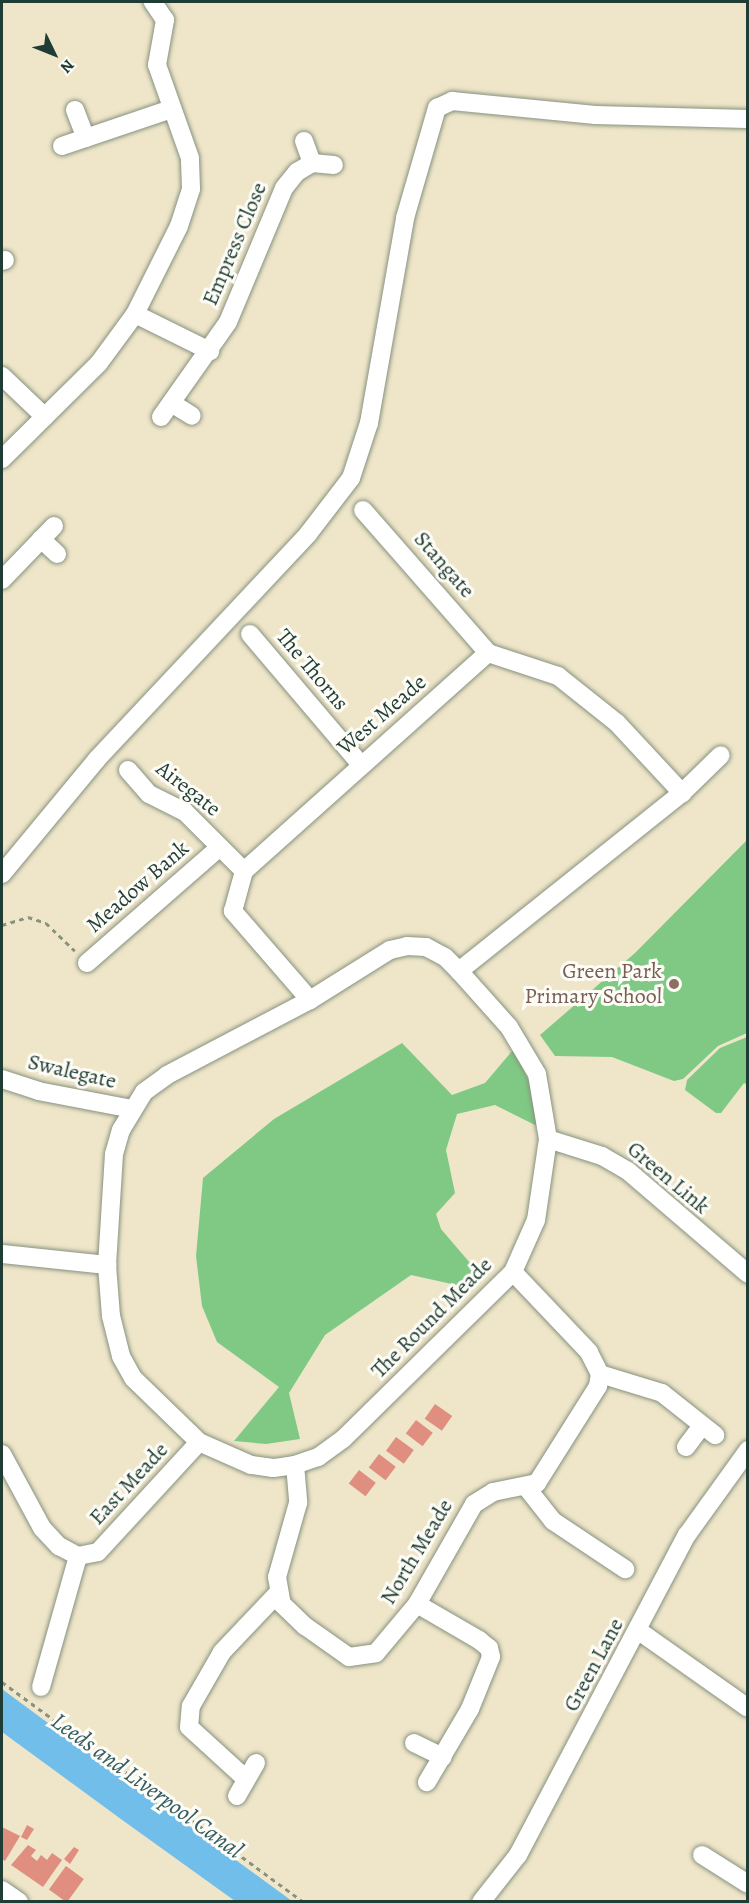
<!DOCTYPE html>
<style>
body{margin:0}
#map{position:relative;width:749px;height:1903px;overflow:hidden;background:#efe6ca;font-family:Alegreya,serif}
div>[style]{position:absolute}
.green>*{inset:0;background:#7fc985}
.water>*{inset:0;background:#71beeb}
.building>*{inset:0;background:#df8e7f;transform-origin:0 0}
.path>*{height:3px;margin-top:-1.5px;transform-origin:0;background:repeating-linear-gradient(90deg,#87927f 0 4.5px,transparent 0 9px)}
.roads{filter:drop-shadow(0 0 2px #87927f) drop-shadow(0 0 2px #87927f)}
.minor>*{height:18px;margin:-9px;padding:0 9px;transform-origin:9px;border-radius:9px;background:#fff}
.dots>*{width:16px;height:16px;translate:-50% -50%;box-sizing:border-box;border:3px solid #fdfcf7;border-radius:50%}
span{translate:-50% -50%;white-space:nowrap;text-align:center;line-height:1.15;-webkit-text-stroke:6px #fdfcf7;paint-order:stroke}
.street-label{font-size:22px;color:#1f3d34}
.education-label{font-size:22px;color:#785e54}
.right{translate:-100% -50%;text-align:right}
.water-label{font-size:24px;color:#345d62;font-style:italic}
.frame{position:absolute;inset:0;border:3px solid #1f3d34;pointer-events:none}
.north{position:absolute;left:24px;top:24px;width:60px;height:60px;-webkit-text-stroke:4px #fdfcf7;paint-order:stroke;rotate:133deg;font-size:16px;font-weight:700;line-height:24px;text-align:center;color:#1f3d34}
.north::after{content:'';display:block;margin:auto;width:21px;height:27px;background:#1f3d34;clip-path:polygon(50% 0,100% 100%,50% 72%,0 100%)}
</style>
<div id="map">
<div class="green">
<div style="clip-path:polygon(747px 840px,747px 1033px,718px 1046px,683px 1079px,674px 1081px,612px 1057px,555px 1056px,540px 1035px,635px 953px)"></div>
<div style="clip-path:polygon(747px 1037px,747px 1085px,744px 1083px,721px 1113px,716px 1113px,685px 1090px,687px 1080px,720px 1048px)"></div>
<div style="clip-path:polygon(402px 1043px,452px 1095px,485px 1083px,513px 1050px,530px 1083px,537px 1126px,495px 1105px,457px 1114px,446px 1150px,455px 1193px,436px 1214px,441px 1229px,482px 1277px,470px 1288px,411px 1275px,325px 1335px,289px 1393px,300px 1439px,266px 1444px,234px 1441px,279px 1387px,217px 1342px,202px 1306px,196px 1256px,203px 1178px,274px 1119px)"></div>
</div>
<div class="water">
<div style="clip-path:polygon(2px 1689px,44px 1720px,292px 1901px,235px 1901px,125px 1822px,2px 1732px)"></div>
</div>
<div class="building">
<div style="left:435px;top:1404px;width:21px;height:18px;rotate:35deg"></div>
<div style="left:416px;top:1420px;width:21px;height:17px;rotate:37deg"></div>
<div style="left:396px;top:1437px;width:22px;height:17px;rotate:36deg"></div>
<div style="left:379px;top:1454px;width:21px;height:17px;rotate:37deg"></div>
<div style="left:359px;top:1470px;width:21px;height:17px;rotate:37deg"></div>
<div style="clip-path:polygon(27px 1825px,34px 1829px,27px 1840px,21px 1837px)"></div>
<div style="clip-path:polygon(2px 1827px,20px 1836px,5px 1861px,2px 1859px)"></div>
<div style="clip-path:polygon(28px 1845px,36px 1850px,31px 1856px,37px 1861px,41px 1855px,47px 1860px,52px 1853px,62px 1860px,43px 1887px,11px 1865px)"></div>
<div style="clip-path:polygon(74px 1847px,79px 1850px,70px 1864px,64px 1859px)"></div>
<div style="left:66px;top:1866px;width:22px;height:29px;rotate:36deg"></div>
</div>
<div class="path">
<div style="left:2px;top:925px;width:27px;rotate:-17deg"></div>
<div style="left:28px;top:917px;width:19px;rotate:18deg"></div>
<div style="left:46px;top:923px;width:40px;rotate:44deg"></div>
<div style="left:2px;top:1682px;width:374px;rotate:36.1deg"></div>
</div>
<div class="roads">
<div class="minor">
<div style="left:75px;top:110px;width:30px;rotate:69deg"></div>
<div style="left:304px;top:141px;width:23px;rotate:70deg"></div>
<div style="left:312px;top:163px;width:22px;rotate:5deg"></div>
<div style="left:62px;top:146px;width:115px;rotate:-18.7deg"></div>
<div style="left:2px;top:261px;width:3px;rotate:-18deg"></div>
<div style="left:135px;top:314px;width:84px;rotate:26.3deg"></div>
<div style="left:2px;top:376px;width:59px;rotate:43.6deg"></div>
<div style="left:173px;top:404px;width:22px;rotate:32deg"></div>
<div style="left:161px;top:417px;width:116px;rotate:-54.8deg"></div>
<div style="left:228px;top:322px;width:145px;rotate:-67.3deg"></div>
<div style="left:284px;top:188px;width:21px;rotate:-51deg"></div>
<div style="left:297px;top:172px;width:17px;rotate:-31deg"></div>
<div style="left:2px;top:459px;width:136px;rotate:-44.7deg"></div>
<div style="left:99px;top:363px;width:61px;rotate:-53.7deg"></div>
<div style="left:135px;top:314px;width:98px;rotate:-63.4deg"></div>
<div style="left:179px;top:226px;width:39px;rotate:-72deg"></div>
<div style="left:191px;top:189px;width:31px;rotate:-92deg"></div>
<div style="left:190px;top:158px;width:99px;rotate:-109.5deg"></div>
<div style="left:157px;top:65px;width:46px;rotate:-79.9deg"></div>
<div style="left:165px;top:20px;width:22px;rotate:-124deg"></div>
<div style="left:363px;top:510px;width:190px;rotate:48.8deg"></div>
<div style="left:41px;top:539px;width:22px;rotate:43deg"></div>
<div style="left:2px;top:580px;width:75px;rotate:-46.1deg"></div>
<div style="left:250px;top:634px;width:172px;rotate:49.7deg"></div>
<div style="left:488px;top:653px;width:74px;rotate:18.2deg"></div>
<div style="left:558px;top:676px;width:75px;rotate:38.5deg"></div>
<div style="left:617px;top:723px;width:96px;rotate:47.1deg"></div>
<div style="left:128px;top:770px;width:32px;rotate:49deg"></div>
<div style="left:149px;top:794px;width:40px;rotate:26.6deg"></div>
<div style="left:185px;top:812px;width:83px;rotate:45deg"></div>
<div style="left:2px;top:874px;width:149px;rotate:-50.4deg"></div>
<div style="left:97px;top:759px;width:308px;rotate:-46.8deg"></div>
<div style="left:308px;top:534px;width:71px;rotate:-52.5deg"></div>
<div style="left:351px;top:478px;width:58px;rotate:-71.9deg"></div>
<div style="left:369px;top:423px;width:208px;rotate:-80deg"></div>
<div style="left:405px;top:218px;width:115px;rotate:-73.8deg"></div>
<div style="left:437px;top:108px;width:17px;rotate:-25deg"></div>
<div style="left:452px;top:101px;width:144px;rotate:5.6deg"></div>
<div style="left:595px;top:115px;width:153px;rotate:1.5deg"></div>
<div style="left:407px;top:946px;width:19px;rotate:3deg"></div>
<div style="left:426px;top:947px;width:21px;rotate:28deg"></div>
<div style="left:445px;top:957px;width:20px;rotate:45deg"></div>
<div style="left:459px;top:971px;width:75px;rotate:48.2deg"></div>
<div style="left:509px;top:1027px;width:55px;rotate:59.2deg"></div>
<div style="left:537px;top:1074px;width:66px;rotate:80.4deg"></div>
<div style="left:548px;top:1139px;width:82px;rotate:98.4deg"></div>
<div style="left:536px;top:1220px;width:57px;rotate:113.9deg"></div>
<div style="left:513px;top:1272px;width:238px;rotate:135.5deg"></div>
<div style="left:343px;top:1439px;width:31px;rotate:144deg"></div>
<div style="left:318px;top:1457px;width:24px;rotate:161deg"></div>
<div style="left:295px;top:1465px;width:22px;rotate:172deg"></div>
<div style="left:273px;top:1468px;width:22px;rotate:-172deg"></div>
<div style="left:251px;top:1465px;width:57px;rotate:-156.1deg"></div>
<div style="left:199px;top:1442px;width:92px;rotate:-135.9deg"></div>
<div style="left:133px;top:1378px;width:25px;rotate:-119deg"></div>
<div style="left:121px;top:1356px;width:41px;rotate:-104deg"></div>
<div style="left:111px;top:1316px;width:51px;rotate:-94.5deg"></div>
<div style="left:107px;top:1265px;width:111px;rotate:-86.4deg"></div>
<div style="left:114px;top:1154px;width:25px;rotate:-74deg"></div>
<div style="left:121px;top:1130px;width:44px;rotate:-58.8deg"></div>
<div style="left:144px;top:1092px;width:29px;rotate:-36deg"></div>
<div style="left:167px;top:1075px;width:161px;rotate:-27.7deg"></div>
<div style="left:310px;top:1000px;width:94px;rotate:-32deg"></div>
<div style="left:390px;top:950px;width:17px;rotate:-13deg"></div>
<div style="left:87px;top:963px;width:176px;rotate:-41.1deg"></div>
<div style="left:459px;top:971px;width:285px;rotate:-38.6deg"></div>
<div style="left:682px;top:793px;width:54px;rotate:-44.3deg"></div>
<div style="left:310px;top:1000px;width:118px;rotate:-130.9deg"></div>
<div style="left:233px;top:911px;width:41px;rotate:-74.6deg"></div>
<div style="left:244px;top:871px;width:327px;rotate:-41.8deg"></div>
<div style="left:2px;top:1079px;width:38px;rotate:18deg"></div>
<div style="left:38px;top:1091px;width:96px;rotate:10.8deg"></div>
<div style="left:548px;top:1139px;width:57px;rotate:17.5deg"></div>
<div style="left:602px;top:1156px;width:30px;rotate:30deg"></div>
<div style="left:628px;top:1171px;width:158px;rotate:40.6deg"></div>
<div style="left:2px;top:1254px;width:106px;rotate:6deg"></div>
<div style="left:600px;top:1374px;width:65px;rotate:17deg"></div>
<div style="left:662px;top:1393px;width:68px;rotate:38.4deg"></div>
<div style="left:686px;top:1447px;width:25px;rotate:-53deg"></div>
<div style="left:2px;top:1454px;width:84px;rotate:61.6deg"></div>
<div style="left:42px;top:1528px;width:25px;rotate:47deg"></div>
<div style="left:59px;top:1546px;width:21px;rotate:28deg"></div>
<div style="left:78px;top:1556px;width:20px;rotate:-11deg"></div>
<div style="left:98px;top:1552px;width:149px;rotate:-47.4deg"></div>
<div style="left:295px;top:1465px;width:38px;rotate:85deg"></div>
<div style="left:298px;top:1503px;width:77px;rotate:105.8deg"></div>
<div style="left:277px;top:1577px;width:27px;rotate:80deg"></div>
<div style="left:282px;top:1604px;width:32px;rotate:44deg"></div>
<div style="left:305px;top:1626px;width:54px;rotate:35.2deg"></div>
<div style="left:349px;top:1657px;width:27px;rotate:-8deg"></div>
<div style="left:376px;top:1653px;width:64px;rotate:-50.1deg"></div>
<div style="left:417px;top:1604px;width:115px;rotate:-60.3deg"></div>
<div style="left:474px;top:1504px;width:22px;rotate:-32deg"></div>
<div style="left:493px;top:1492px;width:45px;rotate:-11.6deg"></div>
<div style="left:537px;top:1483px;width:115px;rotate:-57.8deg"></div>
<div style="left:598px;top:1386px;width:12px;rotate:-81deg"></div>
<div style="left:600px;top:1374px;width:25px;rotate:-117deg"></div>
<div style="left:589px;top:1352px;width:110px;rotate:-133.5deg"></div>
<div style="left:527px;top:1488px;width:42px;rotate:51.8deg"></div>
<div style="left:553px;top:1521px;width:87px;rotate:33.7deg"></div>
<div style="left:417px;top:1604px;width:72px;rotate:30.1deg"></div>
<div style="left:479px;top:1640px;width:13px;rotate:39deg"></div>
<div style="left:489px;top:1648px;width:9px;rotate:77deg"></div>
<div style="left:491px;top:1657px;width:56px;rotate:112deg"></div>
<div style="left:470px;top:1709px;width:85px;rotate:120.5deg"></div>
<div style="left:639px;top:1631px;width:133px;rotate:35.2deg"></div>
<div style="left:41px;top:1687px;width:136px;rotate:-74.2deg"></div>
<div style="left:414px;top:1743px;width:32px;rotate:26deg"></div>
<div style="left:246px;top:1779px;width:77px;rotate:-137.6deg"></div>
<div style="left:189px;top:1727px;width:21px;rotate:-85deg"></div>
<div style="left:191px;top:1706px;width:62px;rotate:-60.1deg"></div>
<div style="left:222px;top:1652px;width:81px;rotate:-46.5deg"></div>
<div style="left:237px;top:1796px;width:38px;rotate:-60deg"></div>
<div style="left:702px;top:1855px;width:54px;rotate:32.2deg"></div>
<div style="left:2px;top:1890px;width:21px;rotate:35deg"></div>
<div style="left:481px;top:1902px;width:60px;rotate:-51.8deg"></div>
<div style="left:518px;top:1855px;width:362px;rotate:-62.2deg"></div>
<div style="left:687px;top:1535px;width:105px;rotate:-54.3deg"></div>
</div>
</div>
<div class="dots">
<div style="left:674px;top:984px;background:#8d6e63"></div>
</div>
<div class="street-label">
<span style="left:235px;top:244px;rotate:-67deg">Empress Close</span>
<span style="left:444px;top:565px;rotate:49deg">Stangate</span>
<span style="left:312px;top:670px;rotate:50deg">The Thorns</span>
<span style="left:382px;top:715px;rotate:-41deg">West Meade</span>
<span style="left:188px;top:789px;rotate:38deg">Airegate</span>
<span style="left:138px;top:887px;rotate:-41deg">Meadow Bank</span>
<span style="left:72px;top:1072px;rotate:13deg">Swalegate</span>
<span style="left:668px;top:1178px;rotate:40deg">Green Link</span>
<span style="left:432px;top:1318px;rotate:-45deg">The Round Meade</span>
<span style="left:129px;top:1484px;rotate:-47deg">East Meade</span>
<span style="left:417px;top:1552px;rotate:-59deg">North Meade</span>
<span style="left:594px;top:1665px;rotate:-62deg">Green Lane</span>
</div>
<div class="education-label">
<span class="right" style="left:662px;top:984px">Green Park<br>Primary School</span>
</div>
<div class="water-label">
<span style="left:147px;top:1786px;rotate:36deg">Leeds and Liverpool Canal</span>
</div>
<div class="frame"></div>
<div class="north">N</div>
</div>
